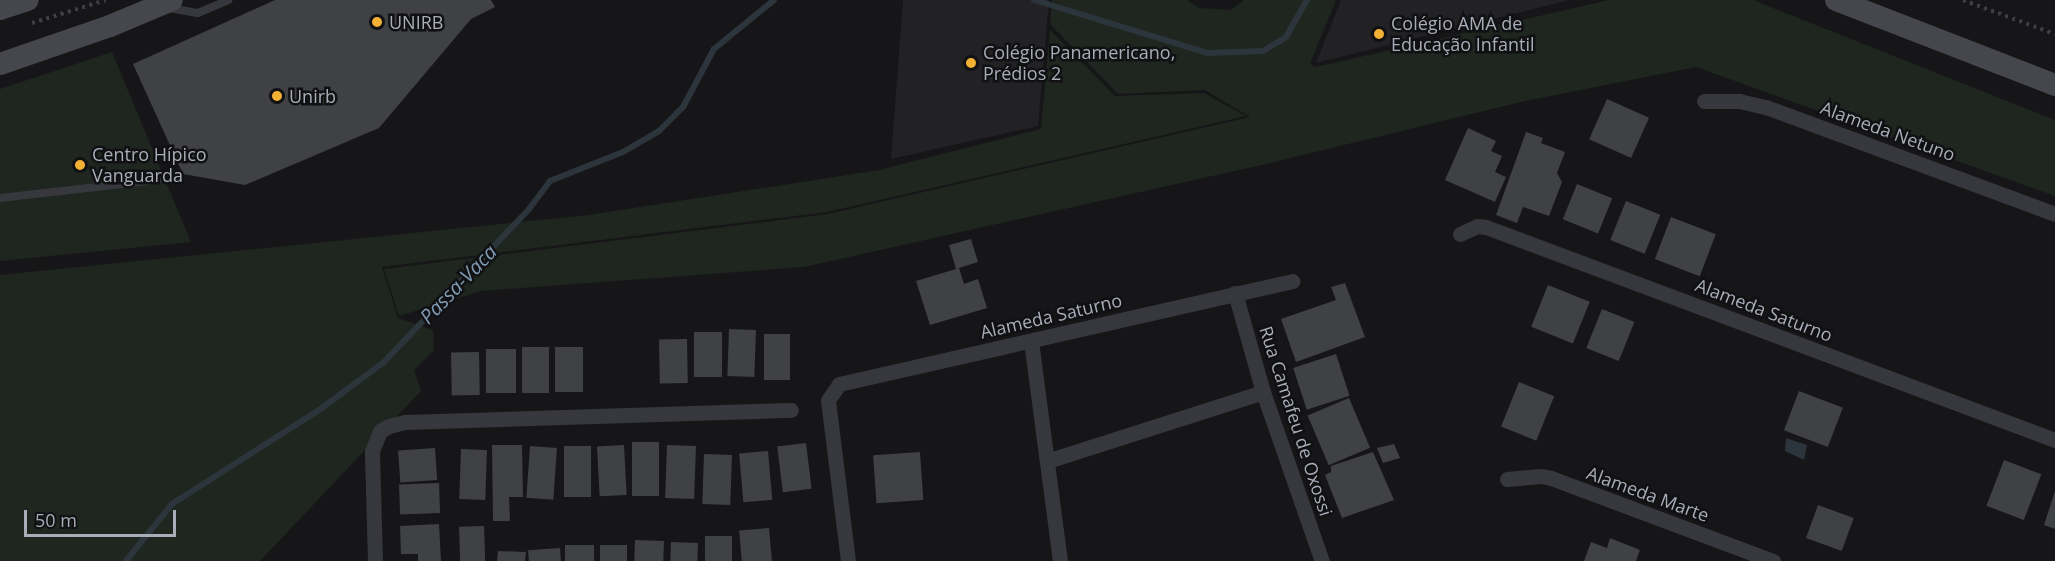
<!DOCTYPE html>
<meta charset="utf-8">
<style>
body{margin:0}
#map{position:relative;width:2055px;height:561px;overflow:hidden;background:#161618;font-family:"Open Sans",sans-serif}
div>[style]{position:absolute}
.built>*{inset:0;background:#222225}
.green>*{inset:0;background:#1e261f}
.water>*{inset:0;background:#2c353c}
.stream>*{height:6px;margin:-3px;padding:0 3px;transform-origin:3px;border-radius:3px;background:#2c353c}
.building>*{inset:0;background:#404145;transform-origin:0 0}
.path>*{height:4px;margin-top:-2px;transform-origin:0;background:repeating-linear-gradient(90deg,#3d3f44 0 3px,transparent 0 7.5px)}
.lane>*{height:8px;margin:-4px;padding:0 4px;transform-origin:4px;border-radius:4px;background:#37383d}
.street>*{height:15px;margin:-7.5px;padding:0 7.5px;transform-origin:7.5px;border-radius:7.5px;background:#37383d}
.secondary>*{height:22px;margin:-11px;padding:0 11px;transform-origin:11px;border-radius:11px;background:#45474d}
.dots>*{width:16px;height:16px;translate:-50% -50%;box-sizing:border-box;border:3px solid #111113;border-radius:50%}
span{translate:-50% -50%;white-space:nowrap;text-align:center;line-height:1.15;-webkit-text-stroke:5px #111113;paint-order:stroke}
.poi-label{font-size:18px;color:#a8adb8}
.left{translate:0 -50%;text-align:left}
.street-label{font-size:18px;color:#a8adb8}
.water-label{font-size:20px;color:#7f9bb3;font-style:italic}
.scale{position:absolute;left:24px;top:510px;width:152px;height:27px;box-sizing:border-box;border:3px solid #a8adb8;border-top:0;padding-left:8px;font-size:18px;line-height:21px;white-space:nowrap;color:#a8adb8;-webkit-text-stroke:4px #111113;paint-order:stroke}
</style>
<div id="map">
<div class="built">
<div style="clip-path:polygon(903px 0,1049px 0,1038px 126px,891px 159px)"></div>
<div style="clip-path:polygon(1341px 0,1569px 0,1316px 63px)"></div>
</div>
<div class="green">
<div style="clip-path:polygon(1052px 0,1187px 0,1199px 8px,1231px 10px,1244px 0,1336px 0,1310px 64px,1316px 67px,1609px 0,1753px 0,2055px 120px,2055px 196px,1696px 67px,1525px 101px,1266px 164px,804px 267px,481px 291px,399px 316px,384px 269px,828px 214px,1250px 117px,1205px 90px,1118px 94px,1050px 24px)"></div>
<div style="clip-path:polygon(1050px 30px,1115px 96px,1204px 93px,1246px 116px,827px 212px,382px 267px,398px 318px,433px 330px,434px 350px,414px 370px,421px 391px,260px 561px,0 561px,0 275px,589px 215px,879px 170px,1041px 129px)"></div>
<div style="clip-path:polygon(112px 52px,191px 242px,0 261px,0 89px)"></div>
</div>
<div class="water">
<div style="clip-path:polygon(1786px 438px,1807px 445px,1804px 460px,1785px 451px)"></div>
</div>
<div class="stream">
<div style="left:1034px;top:0;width:181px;rotate:17deg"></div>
<div style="left:1207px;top:53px;width:56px;rotate:-2deg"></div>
<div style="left:1263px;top:51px;width:27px;rotate:-31deg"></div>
<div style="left:1286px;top:37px;width:43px;rotate:-60.4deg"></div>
<div style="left:126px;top:561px;width:73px;rotate:-51.1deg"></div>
<div style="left:172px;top:504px;width:178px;rotate:-32.6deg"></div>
<div style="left:322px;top:408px;width:77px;rotate:-36.6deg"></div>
<div style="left:384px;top:362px;width:211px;rotate:-46.5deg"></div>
<div style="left:529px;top:209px;width:35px;rotate:-53deg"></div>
<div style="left:550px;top:181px;width:79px;rotate:-21.7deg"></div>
<div style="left:623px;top:152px;width:42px;rotate:-30.3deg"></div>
<div style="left:659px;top:131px;width:34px;rotate:-45deg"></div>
<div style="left:683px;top:107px;width:66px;rotate:-61.9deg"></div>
<div style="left:714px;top:49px;width:77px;rotate:-39.2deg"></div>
</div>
<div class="building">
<div style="clip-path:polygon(275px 0,491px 0,495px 7px,471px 19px,379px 128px,245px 185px,183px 174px,133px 64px)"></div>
<div style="left:1607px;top:99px;width:46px;height:44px;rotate:24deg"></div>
<div style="clip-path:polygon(1468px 128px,1496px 141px,1491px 151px,1502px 156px,1495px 172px,1506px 177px,1495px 202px,1445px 180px)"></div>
<div style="clip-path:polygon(1526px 132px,1543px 138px,1541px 143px,1565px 152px,1557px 173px,1562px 182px,1549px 216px,1523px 207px,1517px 223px,1496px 215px)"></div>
<div style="left:1577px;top:184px;width:38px;height:38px;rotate:22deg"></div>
<div style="left:1626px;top:201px;width:37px;height:42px;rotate:22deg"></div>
<div style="left:1671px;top:217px;width:48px;height:45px;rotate:21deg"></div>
<div style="clip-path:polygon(971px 239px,978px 262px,959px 268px,964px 284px,978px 279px,987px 308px,930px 325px,916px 281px,956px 269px,949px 245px)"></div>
<div style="clip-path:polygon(1345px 283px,1365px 337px,1296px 362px,1281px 319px,1336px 300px,1331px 287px)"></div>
<div style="left:1548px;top:285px;width:45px;height:45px;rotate:22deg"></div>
<div style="left:1602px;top:309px;width:35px;height:42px;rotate:22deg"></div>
<div style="left:729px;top:329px;width:27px;height:47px;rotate:2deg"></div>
<div style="left:694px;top:332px;width:28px;height:45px"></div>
<div style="left:764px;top:334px;width:26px;height:46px"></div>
<div style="left:687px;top:339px;width:44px;height:28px;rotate:89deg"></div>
<div style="left:522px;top:347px;width:27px;height:46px"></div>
<div style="left:555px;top:347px;width:28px;height:45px"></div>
<div style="left:486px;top:349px;width:30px;height:44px"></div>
<div style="left:479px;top:352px;width:43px;height:28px;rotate:89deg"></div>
<div style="left:1336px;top:354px;width:44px;height:45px;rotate:72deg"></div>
<div style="left:1519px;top:382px;width:38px;height:48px;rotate:22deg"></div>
<div style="left:1799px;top:391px;width:47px;height:42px;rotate:21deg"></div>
<div style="left:1349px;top:398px;width:54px;height:45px;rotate:67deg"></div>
<div style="left:632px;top:442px;width:27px;height:54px"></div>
<div style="left:806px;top:443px;width:46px;height:29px;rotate:83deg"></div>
<div style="clip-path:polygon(1394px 444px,1400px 458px,1383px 463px,1377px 448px)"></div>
<div style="clip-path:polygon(492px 445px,522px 445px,523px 497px,509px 497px,510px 521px,493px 521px)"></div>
<div style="left:624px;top:445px;width:50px;height:27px;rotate:87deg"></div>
<div style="left:667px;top:445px;width:29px;height:53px;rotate:2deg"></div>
<div style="left:530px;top:446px;width:27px;height:52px;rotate:4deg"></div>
<div style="left:564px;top:446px;width:27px;height:51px"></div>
<div style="left:435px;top:448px;width:32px;height:37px;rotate:86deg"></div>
<div style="left:461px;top:449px;width:26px;height:50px;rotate:2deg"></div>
<div style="left:768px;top:451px;width:49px;height:29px;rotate:85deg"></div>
<div style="left:920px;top:452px;width:48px;height:47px;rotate:86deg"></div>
<div style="clip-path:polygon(1373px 452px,1394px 500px,1342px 518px,1325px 475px,1331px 472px,1331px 466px)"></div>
<div style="left:704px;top:454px;width:28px;height:50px;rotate:2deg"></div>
<div style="left:2004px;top:460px;width:40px;height:49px;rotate:21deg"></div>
<div style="left:439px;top:483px;width:30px;height:40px;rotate:88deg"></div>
<div style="clip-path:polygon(2055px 491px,2055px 529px,2044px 525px)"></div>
<div style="left:1818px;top:505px;width:38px;height:35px;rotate:20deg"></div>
<div style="clip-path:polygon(439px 524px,441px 561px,418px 561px,418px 554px,401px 554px,400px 526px)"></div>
<div style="left:484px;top:526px;width:35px;height:25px;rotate:88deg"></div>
<div style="left:769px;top:528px;width:33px;height:30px;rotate:85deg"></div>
<div style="left:705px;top:536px;width:27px;height:25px"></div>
<div style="clip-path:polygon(1610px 538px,1640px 550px,1636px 561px,1584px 561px,1591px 542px,1607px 548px)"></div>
<div style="left:635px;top:540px;width:29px;height:21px;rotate:2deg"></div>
<div style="left:671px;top:542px;width:27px;height:19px;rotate:2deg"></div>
<div style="left:594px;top:545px;width:16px;height:29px;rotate:90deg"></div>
<div style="left:600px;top:545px;width:27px;height:16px"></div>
<div style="left:560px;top:548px;width:13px;height:32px;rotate:86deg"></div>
<div style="clip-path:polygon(498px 551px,526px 552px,525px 561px,497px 561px)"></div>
</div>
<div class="path">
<div style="left:1963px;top:0;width:98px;rotate:20.3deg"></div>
<div style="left:32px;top:23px;width:77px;rotate:-17.3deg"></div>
</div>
<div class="lane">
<div style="left:169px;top:8px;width:29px;rotate:10deg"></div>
<div style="left:198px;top:13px;width:33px;rotate:-23deg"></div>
<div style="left:0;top:198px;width:158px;rotate:-6.5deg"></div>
</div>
<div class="street">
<div style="left:1704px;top:101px;width:35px"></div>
<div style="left:1739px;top:101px;width:28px;rotate:13deg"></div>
<div style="left:1766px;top:107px;width:308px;rotate:20.3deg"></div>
<div style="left:1460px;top:234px;width:19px;rotate:-25deg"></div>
<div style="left:1477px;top:226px;width:9px;rotate:6deg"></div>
<div style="left:1486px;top:227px;width:608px;rotate:20.52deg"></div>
<div style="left:1235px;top:293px;width:103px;rotate:74.2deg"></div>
<div style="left:1263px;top:392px;width:179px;rotate:70.8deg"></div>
<div style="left:1031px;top:341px;width:222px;rotate:82.5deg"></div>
<div style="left:1047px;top:461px;width:227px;rotate:-17.7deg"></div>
<div style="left:1507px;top:479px;width:34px;rotate:-5deg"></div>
<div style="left:1541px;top:476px;width:10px;rotate:11deg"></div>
<div style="left:1551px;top:478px;width:237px;rotate:20.5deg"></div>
<div style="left:375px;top:561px;width:110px;rotate:-91.6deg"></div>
<div style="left:372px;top:451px;width:22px;rotate:-68deg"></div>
<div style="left:380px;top:431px;width:10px;rotate:-29deg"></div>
<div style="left:389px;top:426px;width:16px;rotate:-14deg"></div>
<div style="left:405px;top:422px;width:386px;rotate:-1.8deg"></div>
<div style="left:848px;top:561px;width:162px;rotate:-97.1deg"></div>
<div style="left:828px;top:400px;width:19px;rotate:-55deg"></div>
<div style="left:839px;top:384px;width:465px;rotate:-12.8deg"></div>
</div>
<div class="secondary">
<div style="left:1836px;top:0;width:235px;rotate:21.2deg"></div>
<div style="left:0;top:9px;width:29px;rotate:-18deg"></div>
<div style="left:0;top:64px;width:116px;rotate:-19.1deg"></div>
<div style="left:110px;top:26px;width:67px;rotate:-22.8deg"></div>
</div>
<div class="dots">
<div style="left:377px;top:22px;background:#f2b134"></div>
<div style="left:1379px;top:34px;background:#f2b134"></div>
<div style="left:971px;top:63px;background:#f2b134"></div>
<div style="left:277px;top:96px;background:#f2b134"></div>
<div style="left:80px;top:165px;background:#f2b134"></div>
</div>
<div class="poi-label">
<span class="left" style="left:389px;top:22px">UNIRB</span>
<span class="left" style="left:1391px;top:34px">Colégio AMA de<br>Educação Infantil</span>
<span class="left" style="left:983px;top:63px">Colégio Panamericano,<br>Prédios 2</span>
<span class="left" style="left:289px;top:96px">Unirb</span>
<span class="left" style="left:92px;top:165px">Centro Hípico<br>Vanguarda</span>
</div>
<div class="street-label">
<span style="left:1888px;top:131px;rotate:20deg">Alameda Netuno</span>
<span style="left:1764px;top:310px;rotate:21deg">Alameda Saturno</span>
<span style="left:1051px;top:316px;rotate:-13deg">Alameda Saturno</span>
<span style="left:1296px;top:421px;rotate:72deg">Rua Camafeu de Oxossi</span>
<span style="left:1648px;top:494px;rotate:20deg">Alameda Marte</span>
</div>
<div class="water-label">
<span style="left:458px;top:284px;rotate:-46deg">Passa-Vaca</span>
</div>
<div class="scale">50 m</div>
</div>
